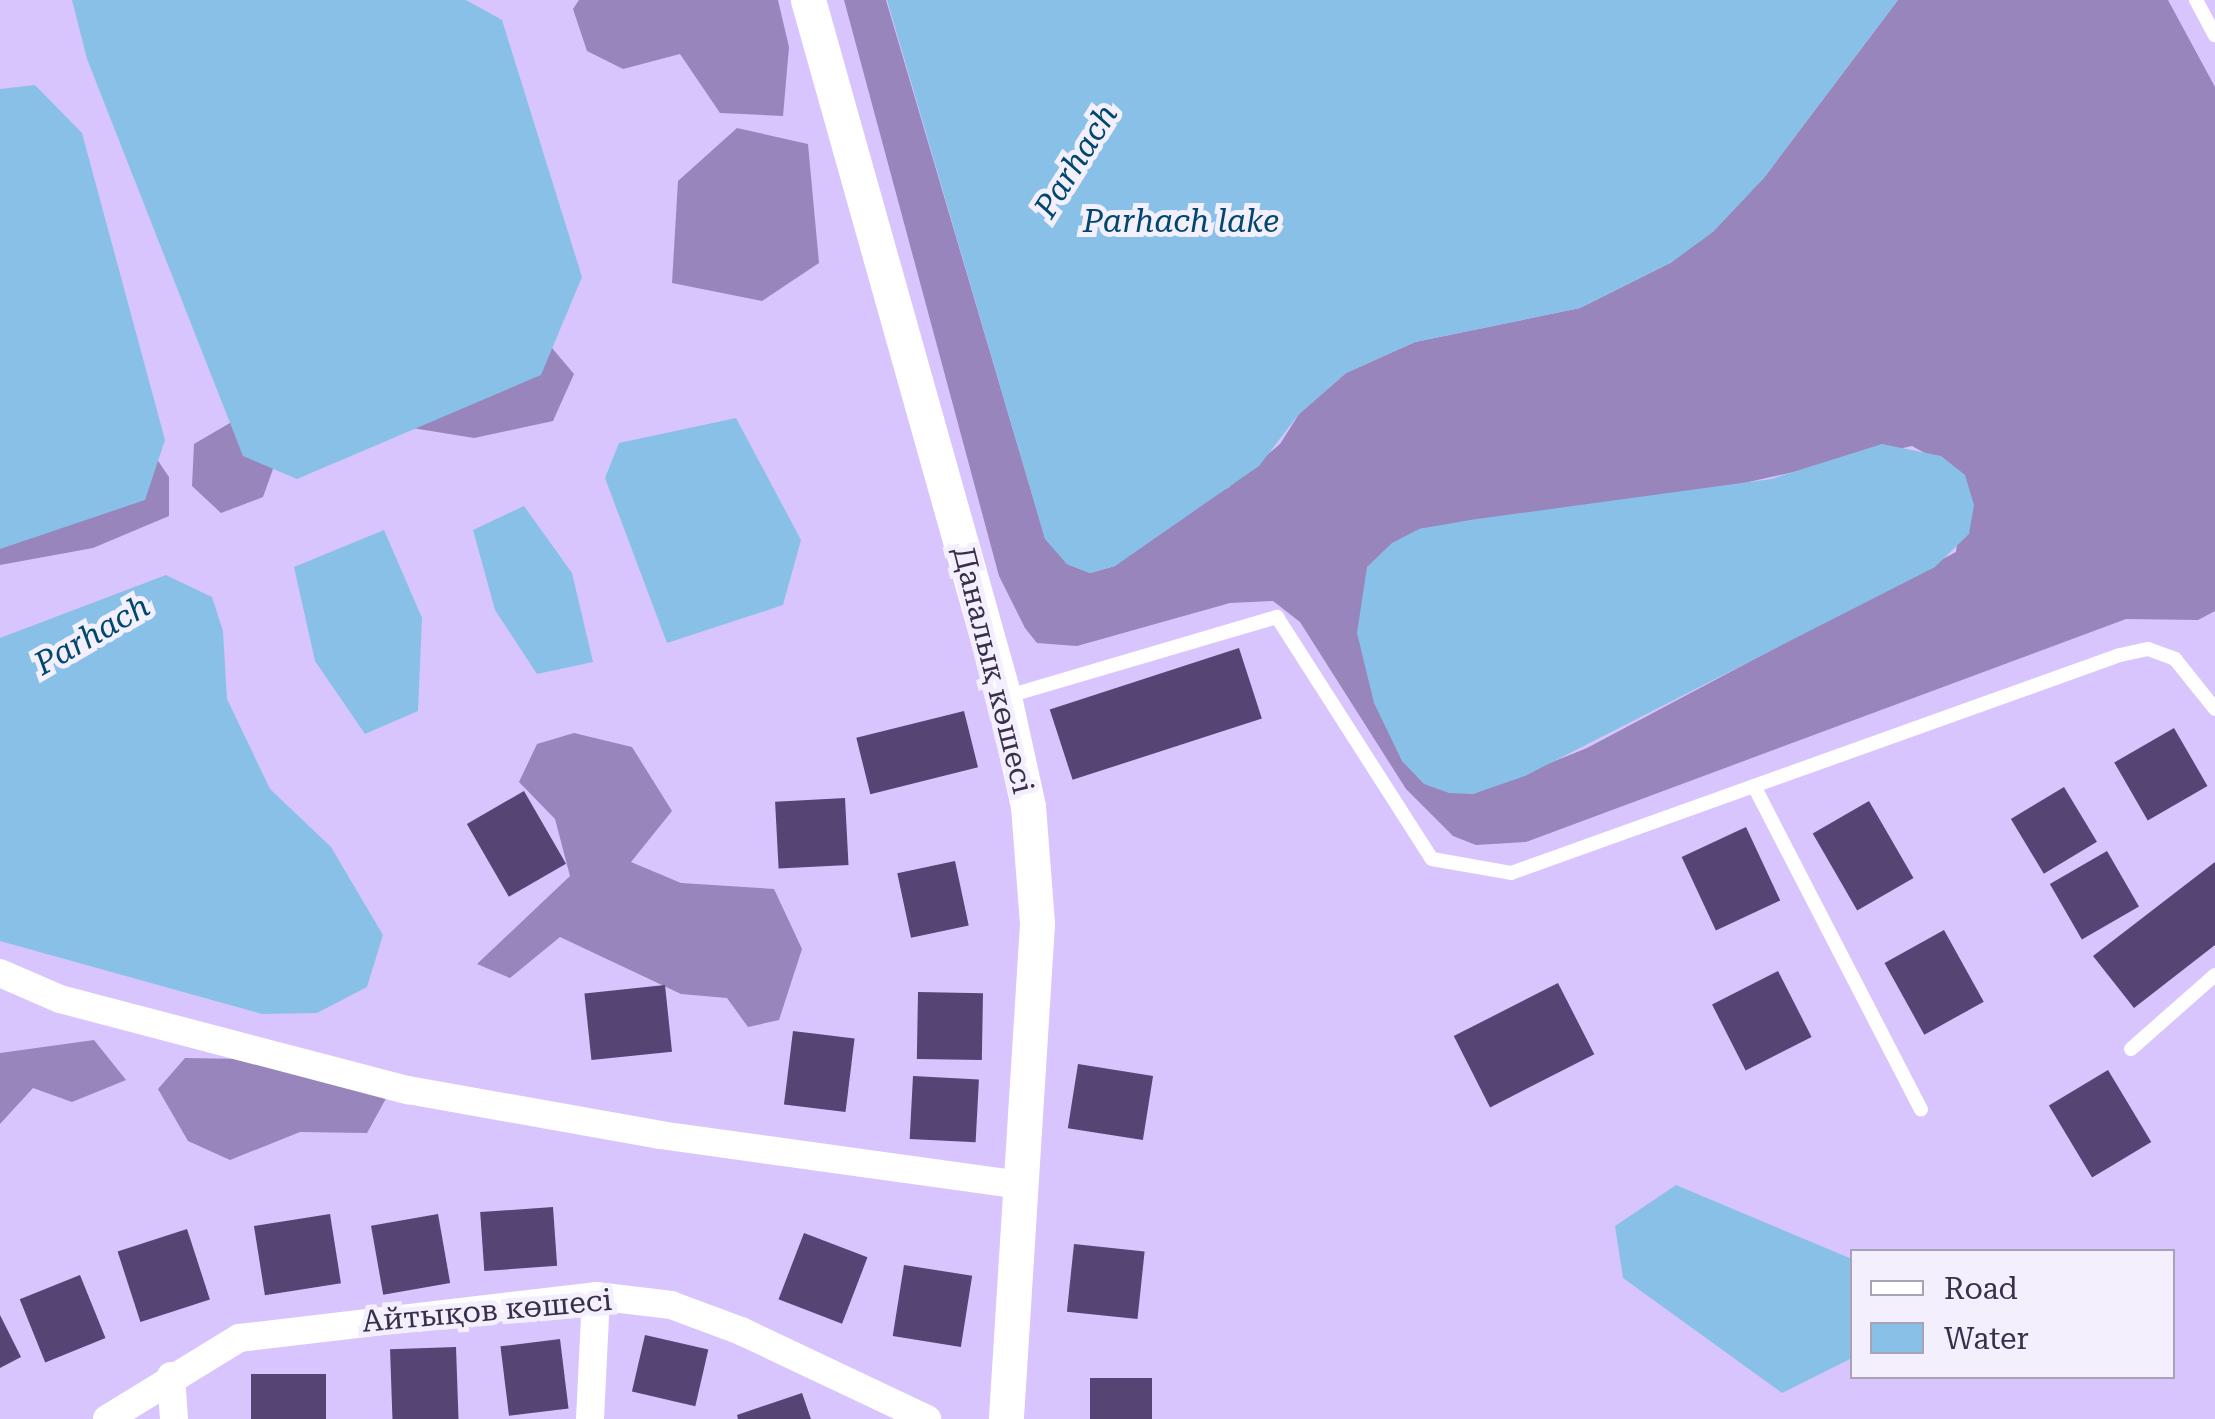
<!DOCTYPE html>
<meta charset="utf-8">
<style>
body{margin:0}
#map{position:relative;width:2215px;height:1419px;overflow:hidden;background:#d8c5fe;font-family:"Roboto Serif",serif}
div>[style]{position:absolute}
.forest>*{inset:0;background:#9885bb}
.water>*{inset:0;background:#89c0e8}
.building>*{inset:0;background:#554474;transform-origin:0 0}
.service>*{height:14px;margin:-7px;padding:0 7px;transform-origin:7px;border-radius:7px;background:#fff}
.minor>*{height:28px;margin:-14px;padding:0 14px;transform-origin:14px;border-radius:14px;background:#fff}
.tertiary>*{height:35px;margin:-17.5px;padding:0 17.5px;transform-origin:17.5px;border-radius:17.5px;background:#fff}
span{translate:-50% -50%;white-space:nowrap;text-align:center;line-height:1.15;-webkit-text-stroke:10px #f3effd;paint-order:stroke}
.street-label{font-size:30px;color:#392f4b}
.water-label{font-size:32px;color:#00486d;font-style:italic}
.legend{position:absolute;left:1850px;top:1249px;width:325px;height:130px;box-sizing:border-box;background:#f3effd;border:2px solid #a9a2b6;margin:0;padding:12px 18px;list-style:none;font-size:30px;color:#392f4b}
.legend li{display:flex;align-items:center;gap:20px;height:50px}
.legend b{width:50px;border:2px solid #a9a2b6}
</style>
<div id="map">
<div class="forest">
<div style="clip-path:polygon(579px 0,778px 0,789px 47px,783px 116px,720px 113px,680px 54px,623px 69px,587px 51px,573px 9px)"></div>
<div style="clip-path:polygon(evenodd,844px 0,886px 0,1045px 538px,1067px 564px,1090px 573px,1115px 566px,1195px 504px,1228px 488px,1280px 444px,1299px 414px,1346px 373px,1415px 342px,1580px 308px,1672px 262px,1763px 179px,1898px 0,2168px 0,2215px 87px,2215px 611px,2198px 620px,2126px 619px,1526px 842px,1476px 845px,1453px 836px,1406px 789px,1300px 622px,1273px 601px,1230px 603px,1077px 646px,1037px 643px,1025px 628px,999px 576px,844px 0,1912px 446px,1965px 475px,1956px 552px,1587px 748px,1473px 794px,1419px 529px,1717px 489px,1912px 446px)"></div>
<div style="clip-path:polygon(737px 128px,808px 144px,819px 263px,762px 301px,672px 283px,678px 181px)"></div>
<div style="clip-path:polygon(530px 322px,574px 374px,553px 421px,474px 438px,400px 426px,279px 452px,263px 497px,221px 513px,192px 486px,194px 444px,247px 413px)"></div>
<div style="clip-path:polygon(146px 443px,169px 477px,169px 516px,93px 548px,0 565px,0 507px)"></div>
<div style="clip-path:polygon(574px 733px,632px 747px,672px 811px,631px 862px,681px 883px,774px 889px,802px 949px,779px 1020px,748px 1027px,727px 998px,681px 994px,560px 937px,510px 978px,477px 964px,570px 876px,555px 819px,519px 782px,537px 744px)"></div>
<div style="clip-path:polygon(94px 1040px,126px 1080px,72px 1102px,33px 1088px,0 1124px,0 1053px)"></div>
<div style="clip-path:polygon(185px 1058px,243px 1059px,389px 1093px,367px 1133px,300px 1132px,230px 1160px,188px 1141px,158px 1089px)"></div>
</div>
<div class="water">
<div style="clip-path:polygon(72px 0,466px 0,502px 20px,582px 277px,541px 375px,297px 479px,243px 456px,87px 59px)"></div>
<div style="clip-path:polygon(887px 0,1898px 0,1763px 179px,1713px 232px,1672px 262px,1580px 308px,1415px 342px,1346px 373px,1299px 414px,1259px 466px,1115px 566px,1090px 573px,1067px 564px,1045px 539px)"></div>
<div style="clip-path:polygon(35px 85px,82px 133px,165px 440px,145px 500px,0 549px,0 89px)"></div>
<div style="clip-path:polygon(736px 418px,801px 540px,783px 605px,667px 643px,605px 478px,619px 443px)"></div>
<div style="clip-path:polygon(1882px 444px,1941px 456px,1965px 475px,1974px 505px,1969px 534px,1935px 567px,1525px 776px,1473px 794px,1449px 793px,1424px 784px,1402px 761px,1374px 703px,1357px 633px,1367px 567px,1392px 543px,1419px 529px,1470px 520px,1771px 479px)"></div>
<div style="clip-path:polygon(524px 506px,572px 573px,593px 662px,537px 674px,495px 610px,473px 530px)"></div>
<div style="clip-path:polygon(384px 530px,422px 618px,418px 711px,365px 734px,315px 661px,294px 567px)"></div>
<div style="clip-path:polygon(166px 575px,212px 597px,223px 631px,227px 699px,270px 789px,331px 847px,383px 935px,367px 987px,317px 1013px,262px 1014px,0 941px,0 638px)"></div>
<div style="clip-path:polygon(1676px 1185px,1852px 1259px,1852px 1358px,1782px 1393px,1623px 1278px,1615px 1226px)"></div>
</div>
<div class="building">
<div style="left:1239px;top:648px;width:74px;height:199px;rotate:72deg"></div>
<div style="left:964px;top:711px;width:58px;height:111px;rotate:76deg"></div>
<div style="left:2174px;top:728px;width:67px;height:69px;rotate:60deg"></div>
<div style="left:2064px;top:787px;width:64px;height:62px;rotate:59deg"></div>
<div style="left:524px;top:791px;width:84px;height:66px;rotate:60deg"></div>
<div style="left:845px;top:798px;width:67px;height:70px;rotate:87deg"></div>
<div style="left:1869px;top:801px;width:89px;height:65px;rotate:60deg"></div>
<div style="left:1746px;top:827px;width:81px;height:71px;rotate:65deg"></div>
<div style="left:2107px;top:851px;width:64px;height:66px;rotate:60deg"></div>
<div style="left:955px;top:861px;width:66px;height:59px;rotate:78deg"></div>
<div style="clip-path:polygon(2215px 862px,2215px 945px,2134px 1008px,2093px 956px)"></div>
<div style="left:1944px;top:930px;width:82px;height:68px;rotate:61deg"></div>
<div style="left:1778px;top:971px;width:74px;height:74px;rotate:63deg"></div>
<div style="left:1558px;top:983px;width:80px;height:117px;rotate:63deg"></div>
<div style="left:665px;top:985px;width:67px;height:81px;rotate:84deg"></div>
<div style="left:918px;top:992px;width:65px;height:67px;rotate:1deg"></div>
<div style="left:793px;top:1031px;width:62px;height:74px;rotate:7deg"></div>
<div style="left:1078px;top:1064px;width:76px;height:65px;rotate:9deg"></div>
<div style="left:2108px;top:1070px;width:84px;height:69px;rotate:59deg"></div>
<div style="left:913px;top:1076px;width:66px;height:63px;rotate:3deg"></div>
<div style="left:553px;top:1207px;width:59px;height:73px;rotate:86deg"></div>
<div style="left:330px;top:1214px;width:70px;height:77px;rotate:81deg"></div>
<div style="left:438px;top:1214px;width:70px;height:68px;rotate:80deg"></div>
<div style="left:187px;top:1229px;width:74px;height:73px;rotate:72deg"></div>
<div style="left:804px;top:1233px;width:68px;height:71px;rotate:21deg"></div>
<div style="left:1074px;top:1244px;width:71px;height:68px;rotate:6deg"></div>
<div style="left:904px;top:1265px;width:69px;height:72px;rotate:9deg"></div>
<div style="left:80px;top:1275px;width:68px;height:65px;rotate:68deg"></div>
<div style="clip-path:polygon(0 1315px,21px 1357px,0 1368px)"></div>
<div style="left:645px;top:1335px;width:65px;height:58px;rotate:13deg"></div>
<div style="left:560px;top:1339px;width:70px;height:60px;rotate:83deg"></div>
<div style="left:456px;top:1347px;width:72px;height:66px;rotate:88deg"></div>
<div style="left:326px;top:1374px;width:45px;height:75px;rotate:90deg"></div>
<div style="left:1090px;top:1378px;width:62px;height:41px"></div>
<div style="clip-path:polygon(802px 1393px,811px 1419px,738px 1419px,737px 1415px)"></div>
</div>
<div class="service">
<div style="left:2196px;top:0;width:40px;rotate:62deg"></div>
<div style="left:1005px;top:697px;width:284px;rotate:-16.4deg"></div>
<div style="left:1277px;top:617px;width:287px;rotate:57.4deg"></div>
<div style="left:1432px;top:859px;width:80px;rotate:10deg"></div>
<div style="left:1511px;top:873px;width:647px;rotate:-19.7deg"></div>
<div style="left:2120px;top:655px;width:29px;rotate:-12deg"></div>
<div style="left:2148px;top:649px;width:29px;rotate:20deg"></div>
<div style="left:2175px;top:659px;width:64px;rotate:51.3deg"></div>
<div style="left:1754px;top:786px;width:364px;rotate:62.7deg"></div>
<div style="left:2131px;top:1049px;width:112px;rotate:-41.4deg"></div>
</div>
<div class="minor">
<div style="left:0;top:973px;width:65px;rotate:23.4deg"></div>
<div style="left:60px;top:999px;width:360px;rotate:14.7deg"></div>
<div style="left:408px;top:1090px;width:256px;rotate:10.1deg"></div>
<div style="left:660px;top:1135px;width:362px;rotate:7.9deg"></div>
<div style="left:171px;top:1376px;width:43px;rotate:86deg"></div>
<div style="left:107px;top:1419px;width:155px;rotate:-31.5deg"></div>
<div style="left:239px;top:1338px;width:359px;rotate:-6.7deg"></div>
<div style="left:596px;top:1296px;width:76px;rotate:6.8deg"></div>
<div style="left:671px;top:1305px;width:75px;rotate:20.4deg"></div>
<div style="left:741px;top:1331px;width:206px;rotate:25.3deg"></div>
<div style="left:590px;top:1419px;width:123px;rotate:-87.2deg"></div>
</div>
<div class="tertiary">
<div style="left:808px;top:0;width:724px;rotate:74.29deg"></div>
<div style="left:1004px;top:697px;width:112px;rotate:77.6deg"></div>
<div style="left:1028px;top:806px;width:118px;rotate:85.6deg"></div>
<div style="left:1037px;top:924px;width:496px;rotate:93.6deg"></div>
</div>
<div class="street-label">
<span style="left:993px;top:670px;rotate:76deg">Даналық көшесі</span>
<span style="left:487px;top:1311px;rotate:-5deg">Айтықов көшесі</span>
</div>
<div class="water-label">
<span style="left:1076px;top:161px;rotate:-58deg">Parhach</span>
<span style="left:1181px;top:221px">Parhach lake</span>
<span style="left:92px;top:635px;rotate:-30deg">Parhach</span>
</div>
<ul class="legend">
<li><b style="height:12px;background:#fff"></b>Road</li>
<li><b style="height:28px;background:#89c0e8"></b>Water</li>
</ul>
</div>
